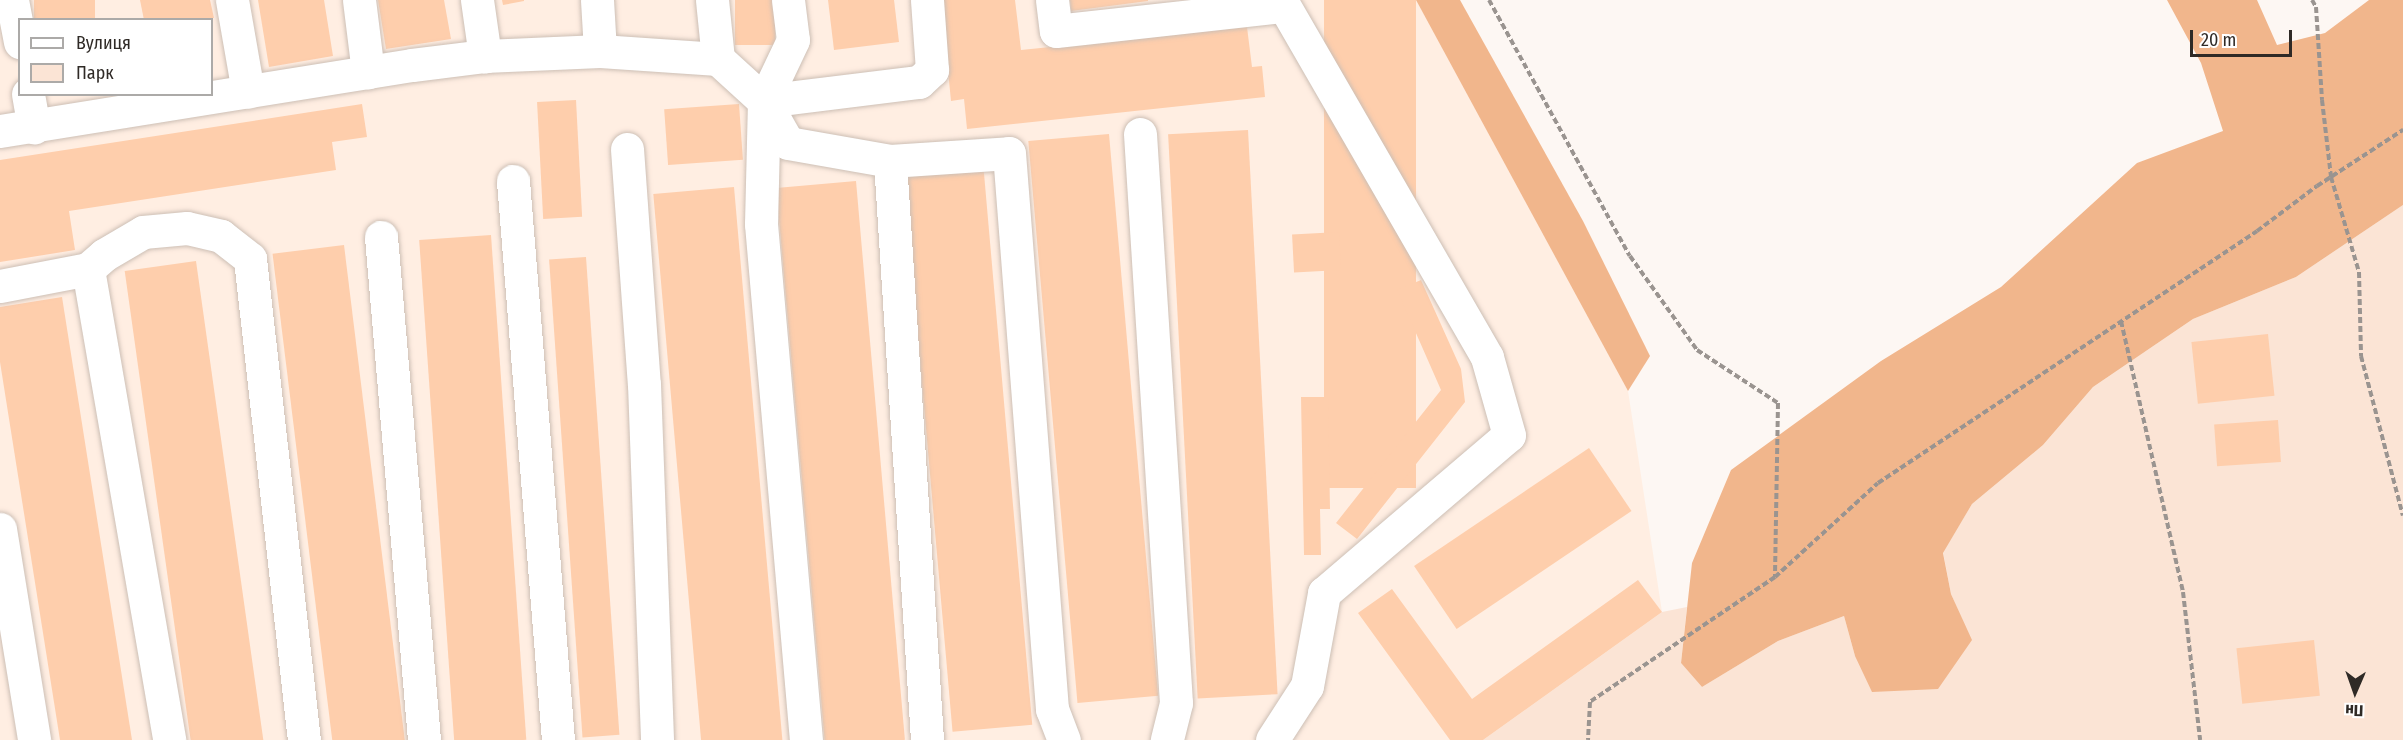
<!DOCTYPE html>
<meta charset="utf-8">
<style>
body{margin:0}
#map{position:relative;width:2403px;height:740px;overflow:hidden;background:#fdf7f3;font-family:"Fira Sans Condensed",sans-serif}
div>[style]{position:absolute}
.built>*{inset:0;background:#ffeee2}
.green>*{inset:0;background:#fbe4d5}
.forest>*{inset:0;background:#f1b68c}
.building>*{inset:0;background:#feceac;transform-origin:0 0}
.path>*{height:4px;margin-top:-2px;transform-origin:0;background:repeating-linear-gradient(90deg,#9a9490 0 6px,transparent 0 9px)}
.roads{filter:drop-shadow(0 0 2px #cdbfb5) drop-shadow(0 0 2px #cdbfb5)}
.minor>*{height:33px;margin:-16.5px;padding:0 16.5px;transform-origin:16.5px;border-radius:16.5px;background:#fff}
span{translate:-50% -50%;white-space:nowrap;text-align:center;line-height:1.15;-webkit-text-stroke:6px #fff;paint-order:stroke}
.legend{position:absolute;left:18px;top:18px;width:195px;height:78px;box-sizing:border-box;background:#fff;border:2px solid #acaaa8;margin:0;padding:8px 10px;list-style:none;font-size:18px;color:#2f2a26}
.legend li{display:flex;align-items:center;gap:12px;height:30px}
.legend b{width:30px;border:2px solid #acaaa8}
.north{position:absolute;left:2325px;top:662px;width:60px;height:60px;-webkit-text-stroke:4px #fff;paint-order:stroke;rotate:182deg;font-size:16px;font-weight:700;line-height:24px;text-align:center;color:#2f2a26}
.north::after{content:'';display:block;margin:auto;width:21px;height:27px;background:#2f2a26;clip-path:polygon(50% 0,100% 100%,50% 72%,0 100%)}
.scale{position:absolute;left:2190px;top:30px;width:102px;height:27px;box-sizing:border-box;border:3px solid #2f2a26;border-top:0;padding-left:8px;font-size:18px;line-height:21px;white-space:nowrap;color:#2f2a26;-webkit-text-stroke:4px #fff;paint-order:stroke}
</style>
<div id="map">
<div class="built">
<div style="clip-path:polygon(evenodd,0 0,1416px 0,1628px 391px,1662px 612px,1483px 740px,0 740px,0 0,20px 20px,212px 20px,212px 94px,20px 94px,20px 20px)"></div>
</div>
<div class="green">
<div style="clip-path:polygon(2403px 205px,2403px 740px,1483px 740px,1662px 612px,1687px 607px,1681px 663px,1702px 687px,1778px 641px,1844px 616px,1855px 656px,1971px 640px,1951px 594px,1943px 552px,1972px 504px,2043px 445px,2093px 387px,2193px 319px,2296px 277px)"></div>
</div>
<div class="forest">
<div style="clip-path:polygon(1416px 0,1460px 0,1583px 221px,1650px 356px,1628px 391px)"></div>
<div style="clip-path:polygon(2167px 0,2257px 0,2277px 45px,2325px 33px,2369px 0,2403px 0,2403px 205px,2296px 277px,2193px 319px,2093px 387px,2043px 445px,1972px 504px,1943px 553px,1951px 594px,1972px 640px,1938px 689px,1872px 692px,1855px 656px,1844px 616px,1778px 641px,1702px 687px,1681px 663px,1692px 563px,1731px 470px,1881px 361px,2001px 287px,2137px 163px,2223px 131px,2201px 63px)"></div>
</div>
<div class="building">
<div style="left:34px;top:0;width:61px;height:20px"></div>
<div style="clip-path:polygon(140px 0,210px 0,214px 18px,144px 20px)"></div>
<div style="clip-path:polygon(258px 0,324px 0,333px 56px,269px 67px)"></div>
<div style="clip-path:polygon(378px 0,444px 0,451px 39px,386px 49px)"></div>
<div style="clip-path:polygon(502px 0,524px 0,524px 1px,503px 5px)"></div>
<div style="left:735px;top:0;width:40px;height:45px"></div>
<div style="clip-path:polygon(828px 0,894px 0,899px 42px,834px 50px)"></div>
<div style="clip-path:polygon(941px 0,1015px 0,1021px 50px,1247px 27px,1252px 67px,1262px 66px,1265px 97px,967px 129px,964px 99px,951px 101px)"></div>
<div style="clip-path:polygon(1070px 0,1148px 0,1148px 1px,1071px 11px)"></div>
<div style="left:1324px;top:0;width:92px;height:488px"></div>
<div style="left:576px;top:100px;width:117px;height:39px;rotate:87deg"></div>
<div style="clip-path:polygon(362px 104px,367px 137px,332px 142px,336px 170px,69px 211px,75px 250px,0 262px,0 160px)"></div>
<div style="left:739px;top:104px;width:56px;height:75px;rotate:86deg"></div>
<div style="left:1248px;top:130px;width:565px;height:80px;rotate:87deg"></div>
<div style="left:1109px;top:134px;width:564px;height:81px;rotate:85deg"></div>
<div style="left:983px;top:162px;width:565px;height:80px;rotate:85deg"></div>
<div style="left:856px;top:181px;width:561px;height:80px;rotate:85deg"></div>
<div style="left:734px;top:187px;width:555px;height:81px;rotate:85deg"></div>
<div style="left:1339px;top:232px;width:38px;height:47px;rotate:87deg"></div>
<div style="left:491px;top:235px;width:506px;height:72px;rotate:86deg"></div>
<div style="left:344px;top:245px;width:499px;height:72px;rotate:83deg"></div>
<div style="left:586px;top:257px;width:479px;height:37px;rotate:86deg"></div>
<div style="left:196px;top:261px;width:484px;height:72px;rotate:82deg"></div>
<div style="clip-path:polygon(1421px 280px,1461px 369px,1465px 402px,1357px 539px,1336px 523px,1441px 390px,1397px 290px)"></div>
<div style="clip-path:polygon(62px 297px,132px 740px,60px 740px,0 362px,0 307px)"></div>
<div style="left:2268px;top:334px;width:62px;height:77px;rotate:84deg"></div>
<div style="clip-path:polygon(1301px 397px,1328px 397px,1330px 509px,1320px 509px,1321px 555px,1304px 555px)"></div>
<div style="left:2278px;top:420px;width:42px;height:64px;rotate:86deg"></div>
<div style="left:1589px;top:448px;width:76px;height:211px;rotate:56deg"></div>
<div style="clip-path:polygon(1638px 580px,1662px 612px,1483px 740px,1450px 740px,1358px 613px,1392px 589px,1472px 699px)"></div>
<div style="left:2314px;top:640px;width:56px;height:78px;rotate:84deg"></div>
</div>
<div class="path">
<div style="left:1489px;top:0;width:292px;rotate:61.2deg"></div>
<div style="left:1630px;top:256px;width:115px;rotate:54.5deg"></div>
<div style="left:1697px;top:350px;width:97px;rotate:33.2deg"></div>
<div style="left:1778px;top:403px;width:174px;rotate:91deg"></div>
<div style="left:1775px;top:577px;width:223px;rotate:146deg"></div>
<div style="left:1590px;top:702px;width:38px;rotate:93deg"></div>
<div style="left:2312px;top:0;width:8px;rotate:60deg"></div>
<div style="left:2316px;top:7px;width:93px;rotate:86.3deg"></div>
<div style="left:2322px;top:100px;width:78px;rotate:83.3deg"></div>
<div style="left:2331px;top:177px;width:99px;rotate:73.6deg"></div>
<div style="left:2359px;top:272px;width:84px;rotate:88.6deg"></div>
<div style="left:2361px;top:356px;width:165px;rotate:75.3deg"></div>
<div style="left:2121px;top:321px;width:278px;rotate:77.1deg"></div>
<div style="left:2183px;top:592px;width:149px;rotate:83.4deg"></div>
<div style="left:1775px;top:577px;width:139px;rotate:-42.4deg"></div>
<div style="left:1878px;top:483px;width:455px;rotate:-33.6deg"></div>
<div style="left:2257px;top:231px;width:75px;rotate:-36.9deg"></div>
<div style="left:2317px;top:186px;width:103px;rotate:-33.1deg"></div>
</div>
<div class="roads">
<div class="minor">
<div style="left:12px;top:0;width:43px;rotate:79.2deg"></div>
<div style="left:232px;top:0;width:93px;rotate:80.1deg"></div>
<div style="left:359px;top:0;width:73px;rotate:82.9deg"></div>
<div style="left:477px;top:0;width:57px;rotate:81.9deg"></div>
<div style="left:597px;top:0;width:51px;rotate:86.6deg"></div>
<div style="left:712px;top:0;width:59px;rotate:84.2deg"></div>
<div style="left:788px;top:0;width:40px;rotate:82.9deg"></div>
<div style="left:793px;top:40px;width:68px;rotate:115.4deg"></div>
<div style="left:764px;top:101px;width:123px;rotate:91.4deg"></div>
<div style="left:761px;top:224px;width:518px;rotate:85.02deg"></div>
<div style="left:1052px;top:0;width:31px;rotate:83deg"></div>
<div style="left:1056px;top:31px;width:229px;rotate:-6.3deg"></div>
<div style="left:28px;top:94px;width:34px;rotate:80deg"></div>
<div style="left:764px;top:101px;width:156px;rotate:-7deg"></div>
<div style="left:919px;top:82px;width:18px;rotate:-43deg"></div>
<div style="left:932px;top:70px;width:70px;rotate:-94.1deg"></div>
<div style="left:0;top:131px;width:417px;rotate:-9.1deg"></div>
<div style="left:412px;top:65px;width:74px;rotate:-7deg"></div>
<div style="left:485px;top:56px;width:115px;rotate:-2.5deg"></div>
<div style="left:600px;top:51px;width:118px;rotate:3.9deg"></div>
<div style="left:718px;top:59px;width:62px;rotate:42.4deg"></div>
<div style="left:764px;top:101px;width:48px;rotate:60.3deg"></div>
<div style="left:788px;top:143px;width:104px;rotate:10deg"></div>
<div style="left:890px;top:161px;width:119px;rotate:-3.8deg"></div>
<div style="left:1009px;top:153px;width:558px;rotate:85.58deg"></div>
<div style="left:1052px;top:709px;width:33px;rotate:69deg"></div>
<div style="left:1140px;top:134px;width:570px;rotate:86.38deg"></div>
<div style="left:1176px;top:703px;width:38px;rotate:104deg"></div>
<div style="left:627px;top:149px;width:236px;rotate:85.9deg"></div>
<div style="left:644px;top:384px;width:356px;rotate:87.9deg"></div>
<div style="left:890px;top:161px;width:580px;rotate:86.34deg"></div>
<div style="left:513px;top:181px;width:561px;rotate:85.4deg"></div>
<div style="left:381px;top:237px;width:505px;rotate:85.11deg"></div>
<div style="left:88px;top:269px;width:21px;rotate:-41deg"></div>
<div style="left:104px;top:255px;width:45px;rotate:-30.5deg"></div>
<div style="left:143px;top:232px;width:44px;rotate:-5.2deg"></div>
<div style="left:187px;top:228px;width:35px;rotate:13deg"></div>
<div style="left:221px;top:236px;width:37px;rotate:38deg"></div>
<div style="left:250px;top:259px;width:484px;rotate:83.6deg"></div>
<div style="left:0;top:286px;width:90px;rotate:-10.9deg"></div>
<div style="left:88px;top:269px;width:478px;rotate:80.2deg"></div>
<div style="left:0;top:529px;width:214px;rotate:80.8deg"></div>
<div style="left:1272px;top:740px;width:64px;rotate:-57.1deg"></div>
<div style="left:1307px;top:686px;width:95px;rotate:-79.6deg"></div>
<div style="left:1324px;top:593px;width:243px;rotate:-40.5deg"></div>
<div style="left:1509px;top:435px;width:81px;rotate:-105.8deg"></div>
<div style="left:1487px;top:357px;width:412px;rotate:-120deg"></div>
</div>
</div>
<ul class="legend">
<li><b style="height:8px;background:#fff"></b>Вулиця</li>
<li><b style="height:16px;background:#fbe4d5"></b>Парк</li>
</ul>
<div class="north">Пн</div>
<div class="scale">20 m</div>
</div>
